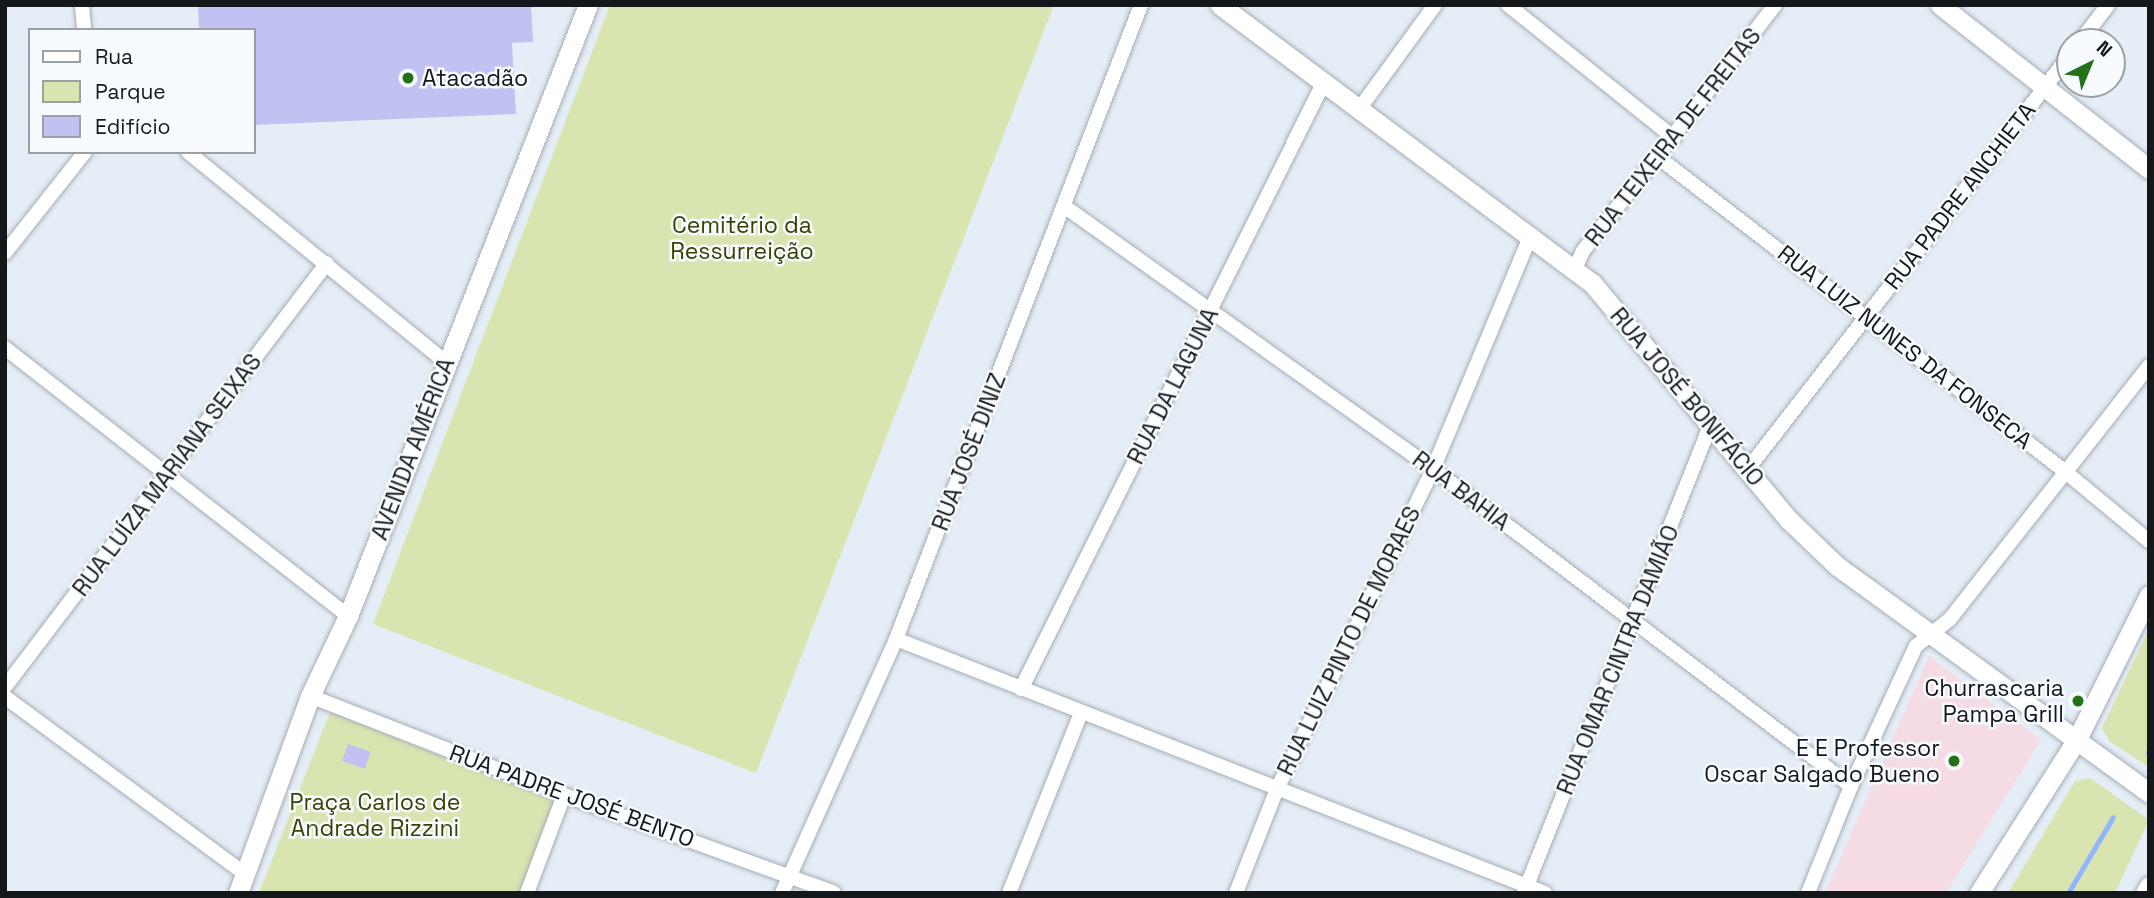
<!DOCTYPE html>
<meta charset="utf-8">
<style>
body{margin:0}
#map{position:relative;width:2154px;height:898px;overflow:hidden;background:#e5eef6;font-family:"Space Grotesk",sans-serif}
div>[style]{position:absolute}
.education>*{inset:0;background:#f4dbe4}
.green>*{inset:0;background:#d8e5b0}
.stream>*{height:5px;margin:-2.5px;padding:0 2.5px;transform-origin:2.5px;border-radius:2.5px;background:#91b5fe}
.building>*{inset:0;background:#c1c1f2;transform-origin:0 0}
.roads{filter:drop-shadow(0 0 2px #a5adb5) drop-shadow(0 0 2px #a5adb5)}
.street>*{height:14px;margin:-7px;padding:0 7px;transform-origin:7px;border-radius:7px;background:#fff}
.secondary>*{height:19px;margin:-9.5px;padding:0 9.5px;transform-origin:9.5px;border-radius:9.5px;background:#fff}
.dots>*{width:19px;height:19px;translate:-50% -50%;box-sizing:border-box;border:4px solid #f7fafe;border-radius:50%}
span{translate:-50% -50%;white-space:nowrap;text-align:center;line-height:1.15;-webkit-text-stroke:5px #f7fafe;paint-order:stroke}
.poi-label{font-size:23px;color:#15181a}
.left{translate:0 -50%;text-align:left}
.right{translate:-100% -50%;text-align:right}
.street-label{font-size:23px;color:#15181a}
.park-label{font-size:23px;color:#374100}
.frame{position:absolute;inset:0;border:7px solid #15181a;pointer-events:none}
.legend{position:absolute;left:28px;top:28px;width:228px;height:126px;box-sizing:border-box;background:#f7fafe;border:2px solid #9da0a3;margin:0;padding:9px 12px;list-style:none;font-size:21px;color:#15181a}
.legend li{display:flex;align-items:center;gap:14px;height:35px}
.legend b{width:35px;border:2px solid #9da0a3}
.north{position:absolute;left:2056px;top:28px;width:70px;height:70px;box-sizing:border-box;background:#f7fafe;border:2px solid #9da0a3;border-radius:50%;rotate:43deg;font-size:19px;font-weight:700;line-height:28px;text-align:center;color:#15181a}
.north::after{content:'';display:block;margin:auto;width:24px;height:32px;background:#237219;clip-path:polygon(50% 0,100% 100%,50% 72%,0 100%)}
</style>
<div id="map">
<div class="education">
<div style="clip-path:polygon(1929px 656px,2041px 740px,1946px 893px,1825px 893px)"></div>
</div>
<div class="green">
<div style="clip-path:polygon(610px 5px,1054px 5px,756px 773px,373px 624px)"></div>
<div style="clip-path:polygon(2149px 629px,2149px 767px,2109px 741px,2102px 728px)"></div>
<div style="clip-path:polygon(330px 712px,554px 801px,519px 893px,259px 893px)"></div>
<div style="clip-path:polygon(2090px 778px,2149px 820px,2115px 893px,2008px 893px,2075px 781px)"></div>
</div>
<div class="stream">
<div style="left:2148px;top:752px;width:1px;rotate:-45deg"></div>
<div style="left:2068px;top:893px;width:88px;rotate:-59.4deg"></div>
</div>
<div class="building">
<div style="clip-path:polygon(198px 5px,531px 5px,533px 42px,512px 43px,516px 114px,254px 125px,254px 30px,199px 30px)"></div>
<div style="left:348px;top:744px;width:24px;height:18px;rotate:19deg"></div>
</div>
<div class="roads">
<div class="street">
<div style="left:82px;top:5px;width:25px;rotate:85deg"></div>
<div style="left:1508px;top:5px;width:213px;rotate:38.7deg"></div>
<div style="left:2080px;top:42px;width:46px;rotate:-52.9deg"></div>
<div style="left:1360px;top:108px;width:127px;rotate:-53.9deg"></div>
<div style="left:188px;top:152px;width:334px;rotate:39.2deg"></div>
<div style="left:1658px;top:157px;width:517px;rotate:37.69deg"></div>
<div style="left:2067px;top:473px;width:107px;rotate:39.7deg"></div>
<div style="left:1064px;top:206px;width:453px;rotate:35.5deg"></div>
<div style="left:1433px;top:469px;width:525px;rotate:37.18deg"></div>
<div style="left:5px;top:253px;width:129px;rotate:-51.6deg"></div>
<div style="left:1574px;top:271px;width:22px;rotate:-66deg"></div>
<div style="left:1583px;top:251px;width:312px;rotate:-52deg"></div>
<div style="left:5px;top:348px;width:435px;rotate:38deg"></div>
<div style="left:1747px;top:470px;width:526px;rotate:-52.11deg"></div>
<div style="left:896px;top:639px;width:697px;rotate:21.37deg"></div>
<div style="left:5px;top:687px;width:532px;rotate:-52.79deg"></div>
<div style="left:1021px;top:689px;width:678px;rotate:-63.47deg"></div>
<div style="left:310px;top:696px;width:273px;rotate:21.3deg"></div>
<div style="left:564px;top:795px;width:287px;rotate:19.9deg"></div>
<div style="left:5px;top:697px;width:298px;rotate:36.4deg"></div>
<div style="left:527px;top:893px;width:105px;rotate:-69.3deg"></div>
<div style="left:782px;top:893px;width:278px;rotate:-65.8deg"></div>
<div style="left:896px;top:639px;width:680px;rotate:-68.87deg"></div>
<div style="left:1009px;top:893px;width:194px;rotate:-68.2deg"></div>
<div style="left:1236px;top:893px;width:112px;rotate:-68.5deg"></div>
<div style="left:1277px;top:789px;width:356px;rotate:-64deg"></div>
<div style="left:1433px;top:469px;width:251px;rotate:-67.3deg"></div>
<div style="left:1524px;top:893px;width:503px;rotate:-68.28deg"></div>
<div style="left:1808px;top:893px;width:115px;rotate:-68.1deg"></div>
<div style="left:1851px;top:786px;width:154px;rotate:-65.1deg"></div>
<div style="left:1916px;top:646px;width:43px;rotate:-38.5deg"></div>
<div style="left:1950px;top:619px;width:322px;rotate:-51.8deg"></div>
</div>
<div class="secondary">
<div style="left:1220px;top:5px;width:464px;rotate:36.8deg"></div>
<div style="left:1592px;top:283px;width:308px;rotate:50.3deg"></div>
<div style="left:1789px;top:520px;width:66px;rotate:43.8deg"></div>
<div style="left:1837px;top:566px;width:386px;rotate:36deg"></div>
<div style="left:1940px;top:5px;width:266px;rotate:38.1deg"></div>
<div style="left:238px;top:893px;width:210px;rotate:-69.9deg"></div>
<div style="left:310px;top:696px;width:89px;rotate:-64.6deg"></div>
<div style="left:348px;top:616px;width:656px;rotate:-68.56deg"></div>
<div style="left:1979px;top:893px;width:180px;rotate:-57.5deg"></div>
<div style="left:2076px;top:741px;width:163px;rotate:-63.4deg"></div>
<div style="left:2145px;top:893px;width:8px;rotate:-60deg"></div>
</div>
</div>
<div class="dots">
<div style="left:408px;top:78px;background:#237219"></div>
<div style="left:2078px;top:701px;background:#237219"></div>
<div style="left:1954px;top:761px;background:#237219"></div>
</div>
<div class="poi-label">
<span class="left" style="left:422px;top:78px">Atacadão</span>
<span class="right" style="left:2064px;top:701px">Churrascaria<br>Pampa Grill</span>
<span class="right" style="left:1940px;top:761px">E E Professor<br>Oscar Salgado Bueno</span>
</div>
<div class="street-label">
<span style="left:1673px;top:137px;rotate:-52deg">RUA TEIXEIRA DE FREITAS</span>
<span style="left:1960px;top:196px;rotate:-52deg">RUA PADRE ANCHIETA</span>
<span style="left:1905px;top:347px;rotate:38deg">RUA LUIZ NUNES DA FONSECA</span>
<span style="left:1173px;top:386px;rotate:-63deg">RUA DA LAGUNA</span>
<span style="left:1687px;top:397px;rotate:50deg">RUA JOSÉ BONIFÁCIO</span>
<span style="left:413px;top:449px;rotate:-69deg">AVENIDA AMÉRICA</span>
<span style="left:969px;top:452px;rotate:-69deg">RUA JOSÉ DINIZ</span>
<span style="left:167px;top:475px;rotate:-53deg">RUA LUÍZA MARIANA SEIXAS</span>
<span style="left:1461px;top:491px;rotate:37deg">RUA BAHIA</span>
<span style="left:1349px;top:641px;rotate:-64deg">RUA LUIZ PINTO DE MORAES</span>
<span style="left:1618px;top:660px;rotate:-68deg">RUA OMAR CINTRA DAMIÃO</span>
<span style="left:572px;top:796px;rotate:20deg">RUA PADRE JOSÉ BENTO</span>
</div>
<div class="park-label">
<span style="left:742px;top:238px">Cemitério da<br>Ressurreição</span>
<span style="left:375px;top:815px">Praça Carlos de<br>Andrade Rizzini</span>
</div>
<div class="frame"></div>
<ul class="legend">
<li><b style="height:9px;background:#fff"></b>Rua</li>
<li><b style="height:19px;background:#d8e5b0"></b>Parque</li>
<li><b style="height:19px;background:#c1c1f2"></b>Edifício</li>
</ul>
<div class="north">N</div>
</div>
